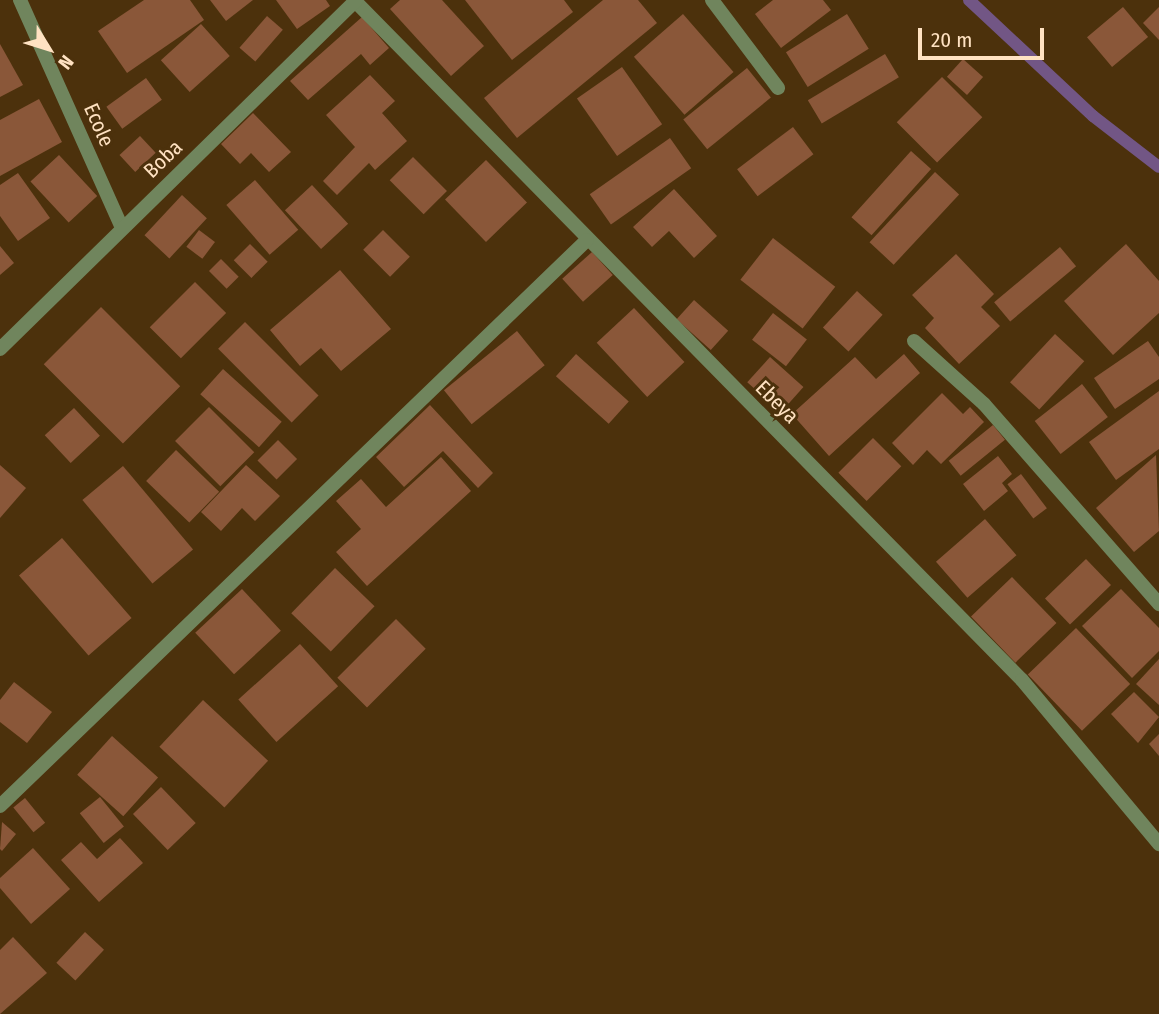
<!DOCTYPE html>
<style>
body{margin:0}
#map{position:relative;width:1159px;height:1014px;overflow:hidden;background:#4c310c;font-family:"Fira Sans Condensed",sans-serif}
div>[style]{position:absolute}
.stream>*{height:12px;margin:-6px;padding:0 6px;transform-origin:6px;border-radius:6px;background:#725685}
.building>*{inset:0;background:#8a5739;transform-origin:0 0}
.minor>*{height:14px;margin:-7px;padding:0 7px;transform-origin:7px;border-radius:7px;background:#70855d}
span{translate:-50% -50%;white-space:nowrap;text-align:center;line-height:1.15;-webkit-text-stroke:6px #4c310c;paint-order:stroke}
.street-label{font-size:21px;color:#ffe2c2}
.north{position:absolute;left:14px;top:14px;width:70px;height:70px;-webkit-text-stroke:5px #4c310c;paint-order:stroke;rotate:128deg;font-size:19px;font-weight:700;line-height:28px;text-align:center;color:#ffe2c2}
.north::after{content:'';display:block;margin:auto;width:24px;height:32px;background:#ffe2c2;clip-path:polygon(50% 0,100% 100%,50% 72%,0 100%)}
.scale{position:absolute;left:918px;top:28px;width:126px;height:32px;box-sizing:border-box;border:4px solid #ffe2c2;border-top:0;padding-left:9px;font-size:21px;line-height:24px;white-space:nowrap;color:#ffe2c2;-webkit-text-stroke:5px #4c310c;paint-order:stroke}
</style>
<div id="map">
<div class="stream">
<div style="left:969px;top:0;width:170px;rotate:43.1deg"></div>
<div style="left:1093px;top:116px;width:83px;rotate:37.7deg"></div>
</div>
<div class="building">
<div style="clip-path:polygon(144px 0,190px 0,204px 20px,127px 73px,98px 31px)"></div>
<div style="clip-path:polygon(210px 0,253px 0,226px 21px)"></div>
<div style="clip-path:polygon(276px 0,326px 0,330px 6px,297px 29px)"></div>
<div style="clip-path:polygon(400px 0,442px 0,484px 46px,451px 76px,390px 9px)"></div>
<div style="clip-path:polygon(465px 0,564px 0,573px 12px,512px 60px)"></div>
<div style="clip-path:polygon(603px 0,638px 0,657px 23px,517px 138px,484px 98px)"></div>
<div style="clip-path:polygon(773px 0,823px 0,831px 10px,781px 48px,755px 14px)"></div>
<div style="left:1123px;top:7px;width:39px;height:47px;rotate:50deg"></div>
<div style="clip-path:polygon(1159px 7px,1159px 40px,1143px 23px)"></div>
<div style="left:683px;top:14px;width:77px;height:65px;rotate:49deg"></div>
<div style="left:847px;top:14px;width:41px;height:72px;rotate:58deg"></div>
<div style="left:267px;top:16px;width:21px;height:42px;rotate:41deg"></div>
<div style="clip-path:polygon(362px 17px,389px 48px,370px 65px,361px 54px,308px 100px,290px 81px)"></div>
<div style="left:201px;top:24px;width:43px;height:54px;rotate:48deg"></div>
<div style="clip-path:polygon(0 44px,23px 85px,0 97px)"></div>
<div style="left:885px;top:54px;width:27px;height:90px;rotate:59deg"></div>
<div style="left:963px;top:59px;width:27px;height:24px;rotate:42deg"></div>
<div style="left:622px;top:67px;width:70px;height:55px;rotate:55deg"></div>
<div style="left:747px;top:68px;width:38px;height:82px;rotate:51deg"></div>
<div style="clip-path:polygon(370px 75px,395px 101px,382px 113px,407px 141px,375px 170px,369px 163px,337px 195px,323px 181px,355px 147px,326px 115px)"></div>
<div style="left:942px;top:77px;width:57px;height:64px;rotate:45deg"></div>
<div style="left:146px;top:78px;width:27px;height:49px;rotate:54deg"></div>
<div style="clip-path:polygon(39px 99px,62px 142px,0 176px,0 120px)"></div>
<div style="clip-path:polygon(253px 113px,291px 152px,269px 172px,251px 153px,240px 164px,221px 144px)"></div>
<div style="left:793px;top:127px;width:34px;height:70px;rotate:53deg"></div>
<div style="left:140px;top:136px;width:23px;height:28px;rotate:47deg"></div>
<div style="left:670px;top:138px;width:37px;height:98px;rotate:55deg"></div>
<div style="left:911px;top:151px;width:27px;height:89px;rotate:42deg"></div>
<div style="left:59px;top:155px;width:56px;height:39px;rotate:47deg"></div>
<div style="left:413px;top:157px;width:48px;height:33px;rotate:45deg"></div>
<div style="left:486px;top:160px;width:59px;height:57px;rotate:46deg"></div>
<div style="left:935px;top:172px;width:33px;height:96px;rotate:43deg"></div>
<div style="clip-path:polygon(18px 173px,50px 218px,18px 241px,0 216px,0 185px)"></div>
<div style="left:255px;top:180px;width:66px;height:38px;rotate:49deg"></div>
<div style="left:312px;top:185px;width:53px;height:37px;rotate:47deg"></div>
<div style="clip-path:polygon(674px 189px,717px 236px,694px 258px,669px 231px,652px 247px,633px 227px)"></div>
<div style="left:182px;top:195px;width:34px;height:55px;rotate:43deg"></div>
<div style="left:199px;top:230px;width:20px;height:21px;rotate:37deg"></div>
<div style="left:383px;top:230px;width:38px;height:28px;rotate:45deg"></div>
<div style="left:773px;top:238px;width:79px;height:53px;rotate:38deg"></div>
<div style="left:250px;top:244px;width:25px;height:23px;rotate:45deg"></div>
<div style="clip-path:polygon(1126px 244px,1159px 281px,1159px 313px,1113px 355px,1064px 301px)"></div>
<div style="clip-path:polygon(0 246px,14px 263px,0 275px)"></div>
<div style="left:1060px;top:247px;width:25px;height:86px;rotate:50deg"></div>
<div style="left:592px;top:252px;width:31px;height:40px;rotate:48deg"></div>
<div style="clip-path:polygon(956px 254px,994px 294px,981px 307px,1000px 326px,959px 364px,925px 328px,934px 318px,912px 295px)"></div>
<div style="left:221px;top:259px;width:25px;height:17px;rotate:45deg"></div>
<div style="clip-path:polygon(340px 270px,391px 329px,341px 371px,321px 348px,300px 366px,270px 330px)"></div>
<div style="left:195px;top:282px;width:44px;height:64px;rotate:45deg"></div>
<div style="left:857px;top:291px;width:35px;height:50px;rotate:43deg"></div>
<div style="left:694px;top:300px;width:46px;height:26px;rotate:42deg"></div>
<div style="left:101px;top:307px;width:112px;height:81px;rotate:45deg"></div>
<div style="left:634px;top:308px;width:74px;height:51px;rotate:47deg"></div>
<div style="left:773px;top:313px;width:43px;height:34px;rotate:38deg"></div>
<div style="left:245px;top:322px;width:104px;height:38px;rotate:45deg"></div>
<div style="left:517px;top:331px;width:44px;height:94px;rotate:51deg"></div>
<div style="left:1055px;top:334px;width:40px;height:66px;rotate:43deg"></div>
<div style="clip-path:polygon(1148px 341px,1159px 357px,1159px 379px,1115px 409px,1094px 378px)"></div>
<div style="left:576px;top:354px;width:71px;height:30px;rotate:42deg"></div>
<div style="clip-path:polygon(904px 354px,920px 373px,829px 456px,792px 414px,855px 357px,876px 379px)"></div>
<div style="left:770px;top:357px;width:45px;height:34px;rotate:42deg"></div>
<div style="left:223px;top:369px;width:79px;height:34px;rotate:42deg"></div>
<div style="left:1082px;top:384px;width:42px;height:60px;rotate:52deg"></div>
<div style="clip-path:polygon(1159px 391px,1159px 449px,1116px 480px,1089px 442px)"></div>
<div style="clip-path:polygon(942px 393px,963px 414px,970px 407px,984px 422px,941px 464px,927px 450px,913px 465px,892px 443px)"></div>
<div style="clip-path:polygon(430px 405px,493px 473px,478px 488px,443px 451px,404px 487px,376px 457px)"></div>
<div style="left:209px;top:407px;width:64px;height:48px;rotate:45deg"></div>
<div style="left:74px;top:408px;width:38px;height:40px;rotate:47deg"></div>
<div style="left:993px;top:425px;width:19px;height:57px;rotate:51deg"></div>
<div style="left:873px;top:438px;width:40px;height:49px;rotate:45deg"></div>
<div style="left:278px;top:440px;width:27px;height:29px;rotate:45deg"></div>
<div style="left:176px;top:450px;width:60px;height:43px;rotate:44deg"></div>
<div style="clip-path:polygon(1156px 455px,1159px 531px,1134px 552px,1096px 508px)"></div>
<div style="clip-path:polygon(998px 456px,1012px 474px,1002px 483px,1008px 491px,984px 511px,963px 484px)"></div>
<div style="clip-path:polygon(441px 457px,471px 491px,367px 586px,336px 552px,361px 529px,336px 501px,361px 479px,386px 507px)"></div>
<div style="clip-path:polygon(0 465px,26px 488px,0 518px)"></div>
<div style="clip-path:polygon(246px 465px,280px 496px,255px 521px,242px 508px,221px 531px,201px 512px)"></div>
<div style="left:123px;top:466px;width:109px;height:53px;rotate:50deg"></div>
<div style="left:1021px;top:474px;width:43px;height:17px;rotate:53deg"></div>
<div style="left:985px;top:519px;width:48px;height:65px;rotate:49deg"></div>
<div style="left:62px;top:538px;width:106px;height:57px;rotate:49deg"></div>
<div style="left:1086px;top:559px;width:36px;height:57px;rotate:46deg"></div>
<div style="left:335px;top:568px;width:55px;height:63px;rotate:44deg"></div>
<div style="left:1012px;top:577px;width:64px;height:57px;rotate:46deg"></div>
<div style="left:242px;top:589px;width:57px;height:64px;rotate:47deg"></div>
<div style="clip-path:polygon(1121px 589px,1159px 628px,1159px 651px,1132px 678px,1082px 626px)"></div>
<div style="left:396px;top:619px;width:42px;height:83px;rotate:45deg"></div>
<div style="left:1076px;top:628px;width:78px;height:67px;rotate:46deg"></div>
<div style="left:300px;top:644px;width:57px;height:83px;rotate:48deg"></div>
<div style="clip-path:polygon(1159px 659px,1159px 705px,1136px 684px)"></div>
<div style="clip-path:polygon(14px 682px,52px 712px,27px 743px,0 722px,0 700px)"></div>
<div style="clip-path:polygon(1134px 692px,1159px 717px,1138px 743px,1111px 714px)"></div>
<div style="left:203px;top:700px;width:89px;height:64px;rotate:43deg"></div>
<div style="clip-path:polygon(1159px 734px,1159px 756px,1149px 744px)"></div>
<div style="left:112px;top:736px;width:62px;height:52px;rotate:42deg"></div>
<div style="left:161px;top:787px;width:50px;height:39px;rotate:46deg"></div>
<div style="left:100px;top:797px;width:38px;height:26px;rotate:51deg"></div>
<div style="left:25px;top:798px;width:32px;height:15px;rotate:51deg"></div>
<div style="clip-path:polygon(2px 822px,16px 834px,2px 851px,0 849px)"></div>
<div style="clip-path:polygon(120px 838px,143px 863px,99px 902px,61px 860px,81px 842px,97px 859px)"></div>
<div style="clip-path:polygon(33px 848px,70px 889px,31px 924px,0 888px,0 878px)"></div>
<div style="left:85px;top:932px;width:26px;height:42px;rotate:43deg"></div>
<div style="clip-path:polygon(13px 937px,47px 973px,0 1014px,0 950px)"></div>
</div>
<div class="minor">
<div style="left:20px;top:0;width:250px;rotate:65.9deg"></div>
<div style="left:354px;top:0;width:953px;rotate:45.51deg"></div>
<div style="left:1022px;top:680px;width:214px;rotate:50.1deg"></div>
<div style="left:712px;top:0;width:110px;rotate:53.1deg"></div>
<div style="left:914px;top:341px;width:94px;rotate:42deg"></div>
<div style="left:984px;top:404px;width:266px;rotate:48.8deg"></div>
<div style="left:0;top:349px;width:499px;rotate:-44.4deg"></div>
<div style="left:0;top:806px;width:815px;rotate:-43.96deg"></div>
</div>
<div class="street-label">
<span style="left:99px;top:125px;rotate:66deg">Ecole</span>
<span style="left:163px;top:159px;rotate:-44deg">Boba</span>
<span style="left:777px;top:402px;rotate:45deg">Ebeya</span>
</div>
<div class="north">N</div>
<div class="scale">20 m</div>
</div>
